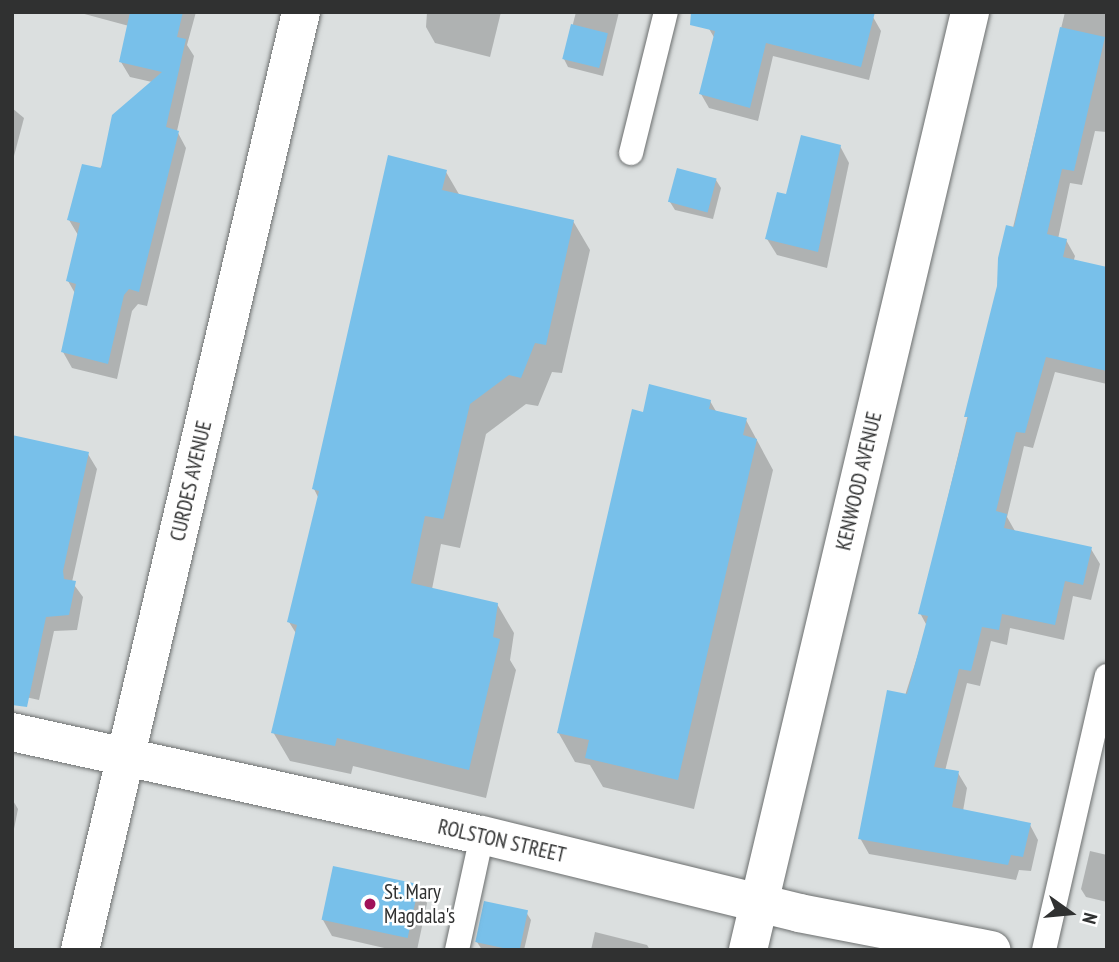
<!DOCTYPE html>
<style>
body{margin:0}
#map{position:relative;width:1119px;height:962px;overflow:hidden;background:#dbdfdf;font-family:"PT Sans Narrow",sans-serif}
div>[style]{position:absolute}
.shadow>*{inset:0;background:#0003}
.building>*{inset:0;background:#78c0ea;transform-origin:0 0}
.roads{filter:drop-shadow(0 0 2px #6c6f6f) drop-shadow(0 0 2px #6c6f6f)}
.lane>*{height:24px;margin:-12px;padding:0 12px;transform-origin:12px;border-radius:12px;background:#fff}
.street>*{height:38px;margin:-19px;padding:0 19px;transform-origin:19px;border-radius:19px;background:#fff}
.dots>*{width:19px;height:19px;translate:-50% -50%;box-sizing:border-box;border:4px solid #fff;border-radius:50%}
span{translate:-50% -50%;white-space:nowrap;text-align:center;line-height:1.15;-webkit-text-stroke:5px #fff;paint-order:stroke}
.street-label{font-size:21px;color:#303131}
.poi-label{font-size:21px;color:#303131}
.left{translate:0 -50%;text-align:left}
.frame{position:absolute;inset:0;border:14px solid #303131;pointer-events:none}
.north{position:absolute;left:1035px;top:878px;width:70px;height:70px;-webkit-text-stroke:5px #fff;paint-order:stroke;rotate:105deg;font-size:19px;font-weight:700;line-height:28px;text-align:center;color:#303131}
.north::after{content:'';display:block;margin:auto;width:24px;height:32px;background:#303131;clip-path:polygon(50% 0,100% 100%,50% 72%,0 100%)}
</style>
<div id="map">
<div class="shadow">
<div style="clip-path:polygon(77px 12px,196px 12px,187px 45px,194px 56px,177px 131px,186px 148px,147px 306px,138px 304px,132px 311px,117px 379px,72px 368px,63px 352px,76px 295px,68px 281px,78px 235px,69px 220px,152px 82px,130px 77px,121px 62px,129px 26px)"></div>
<div style="clip-path:polygon(427px 12px,501px 12px,490px 57px,435px 43px,426px 27px)"></div>
<div style="clip-path:polygon(576px 12px,619px 12px,603px 76px,568px 67px,564px 59px)"></div>
<div style="clip-path:polygon(1065px 12px,1107px 12px,1107px 132px,1095px 131px,1082px 185px,1070px 183px,1058px 239px,1066px 240px,1075px 256px,1073px 263px,1107px 295px,1107px 384px,1055px 372px,1033px 448px,1024px 446px,1007px 517px,1015px 531px,1091px 549px,1100px 564px,1091px 600px,1073px 596px,1064px 640px,1010px 628px,1007px 645px,991px 641px,980px 686px,967px 683px,945px 771px,958px 773px,967px 788px,963px 811px,1030px 825px,1038px 840px,1031px 871px,1019px 870px,1016px 880px,869px 854px,860px 838px,927px 626px,920px 613px)"></div>
<div style="clip-path:polygon(873px 17px,881px 31px,869px 80px,773px 56px,758px 121px,709px 108px,701px 94px,715px 39px,708px 27px)"></div>
<div style="clip-path:polygon(12px 108px,24px 118px,14px 156px,12px 155px)"></div>
<div style="clip-path:polygon(840px 146px,849px 163px,827px 268px,777px 255px,767px 239px,788px 196px)"></div>
<div style="clip-path:polygon(446px 172px,460px 196px,573px 221px,590px 250px,562px 373px,552px 372px,538px 406px,526px 404px,486px 434px,460px 548px,441px 544px,432px 589px,497px 604px,514px 633px,510px 660px,516px 670px,486px 798px,353px 766px,351px 774px,290px 761px,273px 732px,297px 635px,289px 622px,319px 499px,314px 489px)"></div>
<div style="clip-path:polygon(716px 180px,721px 188px,713px 219px,675px 210px,670px 202px)"></div>
<div style="clip-path:polygon(710px 401px,717px 413px,746px 420px,773px 470px,694px 809px,603px 787px,590px 765px,575px 762px,558px 732px,644px 414px)"></div>
<div style="clip-path:polygon(88px 454px,97px 469px,72px 582px,83px 597px,77px 630px,54px 631px,39px 700px,12px 694px)"></div>
<div style="clip-path:polygon(12px 799px,18px 809px,12px 839px)"></div>
<div style="clip-path:polygon(1090px 851px,1107px 855px,1107px 902px,1086px 897px,1081px 889px)"></div>
<div style="clip-path:polygon(418px 887px,427px 903px,417px 950px,393px 950px,332px 936px,323px 920px)"></div>
<div style="clip-path:polygon(526px 912px,531px 920px,524px 950px,482px 950px,477px 942px)"></div>
<div style="clip-path:polygon(595px 932px,647px 945px,650px 950px,591px 950px)"></div>
</div>
<div class="building">
<div style="clip-path:polygon(130px 12px,183px 12px,177px 37px,186px 39px,166px 127px,179px 131px,139px 292px,129px 289px,124px 295px,108px 364px,61px 352px,76px 284px,66px 281px,80px 223px,67px 220px,82px 164px,101px 168px,112px 115px,162px 72px,119px 62px)"></div>
<div style="clip-path:polygon(691px 12px,875px 12px,861px 67px,766px 43px,750px 108px,699px 94px,715px 31px,690px 25px)"></div>
<div style="left:571px;top:24px;width:38px;height:36px;rotate:14deg"></div>
<div style="clip-path:polygon(1060px 27px,1105px 37px,1074px 171px,1062px 169px,1047px 234px,1067px 239px,1063px 257px,1107px 267px,1107px 371px,1046px 357px,1025px 433px,1016px 432px,996px 511px,1007px 514px,1004px 528px,1092px 547px,1083px 585px,1065px 581px,1055px 625px,1002px 614px,999px 630px,982px 627px,971px 671px,959px 669px,934px 767px,959px 771px,952px 807px,1031px 823px,1023px 857px,1011px 855px,1008px 865px,858px 839px,887px 690px,907px 694px,928px 616px,918px 614px,968px 417px,964px 417px,997px 286px,998px 258px,1006px 225px,1014px 227px)"></div>
<div style="clip-path:polygon(801px 135px,841px 145px,818px 252px,765px 239px,777px 192px,786px 194px)"></div>
<div style="clip-path:polygon(388px 155px,447px 170px,442px 190px,574px 220px,546px 345px,535px 343px,521px 378px,509px 375px,470px 404px,443px 519px,425px 516px,411px 583px,498px 603px,493px 637px,500px 639px,469px 770px,337px 738px,335px 746px,271px 733px,297px 625px,287px 622px,319px 491px,312px 489px)"></div>
<div style="left:677px;top:168px;width:41px;height:35px;rotate:15deg"></div>
<div style="clip-path:polygon(649px 384px,711px 400px,709px 409px,747px 418px,743px 435px,757px 439px,678px 780px,585px 758px,589px 740px,557px 733px,632px 409px,643px 412px)"></div>
<div style="clip-path:polygon(12px 435px,89px 452px,63px 571px,64px 579px,76px 581px,69px 615px,46px 617px,27px 707px,12px 705px)"></div>
<div style="left:333px;top:866px;width:88px;height:55px;rotate:12deg"></div>
<div style="left:484px;top:901px;width:45px;height:42px;rotate:12deg"></div>
</div>
<div class="roads">
<div class="lane">
<div style="left:631px;top:153px;width:145px;rotate:-76.1deg"></div>
<div style="left:457px;top:950px;width:118px;rotate:-77.7deg"></div>
<div style="left:1044px;top:950px;width:281px;rotate:-77.1deg"></div>
</div>
<div class="street">
<div style="left:12px;top:732px;width:481px;rotate:12.4deg"></div>
<div style="left:482px;top:835px;width:326px;rotate:13.8deg"></div>
<div style="left:799px;top:913px;width:196px;rotate:10.9deg"></div>
<div style="left:80px;top:950px;width:964px;rotate:-76.74deg"></div>
<div style="left:748px;top:950px;width:964px;rotate:-76.68deg"></div>
</div>
</div>
<div class="dots">
<div style="left:370px;top:904px;background:#a01159"></div>
</div>
<div class="street-label">
<span style="left:191px;top:481px;rotate:-77deg">CURDES AVENUE</span>
<span style="left:859px;top:481px;rotate:-77deg">KENWOOD AVENUE</span>
<span style="left:502px;top:841px;rotate:13deg">ROLSTON STREET</span>
</div>
<div class="poi-label">
<span class="left" style="left:384px;top:904px">St. Mary<br>Magdala's</span>
</div>
<div class="frame"></div>
<div class="north">N</div>
</div>
